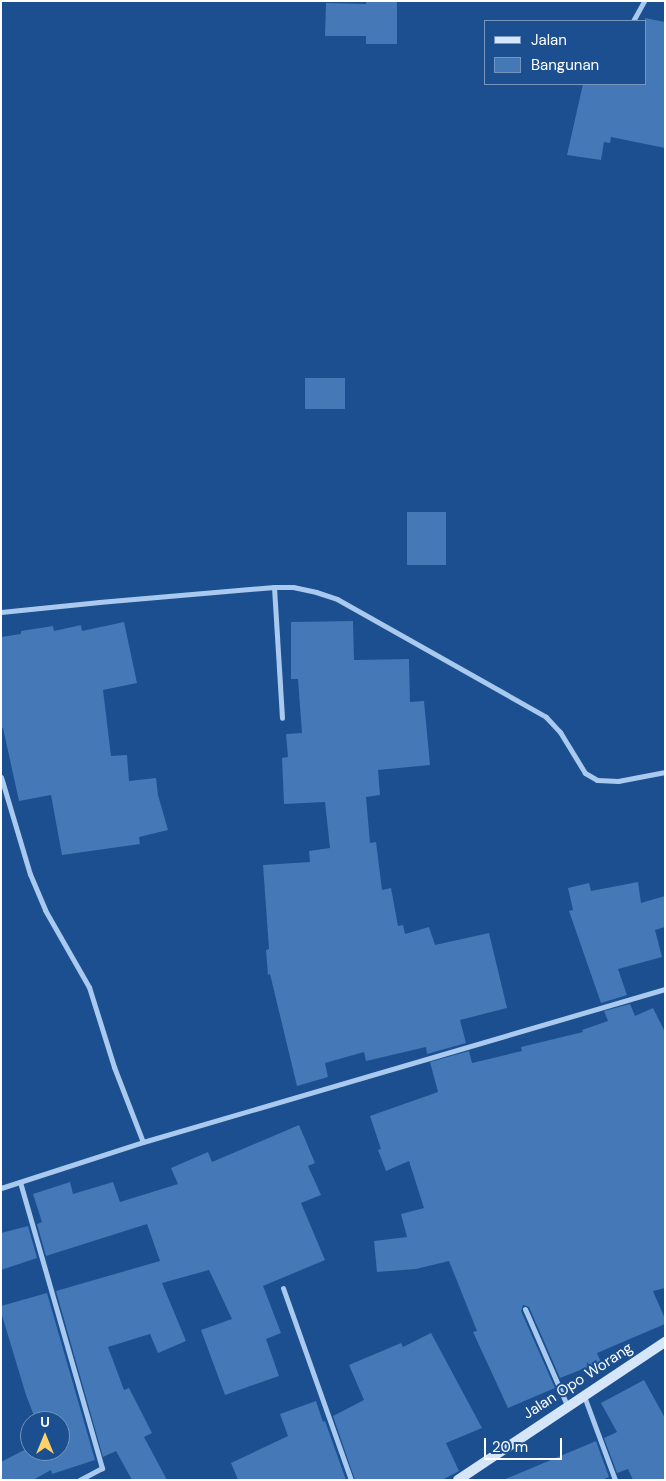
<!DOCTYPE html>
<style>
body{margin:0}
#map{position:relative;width:666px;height:1481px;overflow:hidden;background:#1b4f8f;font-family:"DM Sans",sans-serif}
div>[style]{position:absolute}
.building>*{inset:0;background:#4478b7;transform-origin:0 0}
.street>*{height:5px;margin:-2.5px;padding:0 2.5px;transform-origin:2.5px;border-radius:2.5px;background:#a9c9ee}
.secondary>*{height:10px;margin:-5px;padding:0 5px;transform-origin:5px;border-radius:5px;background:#d6e6fa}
span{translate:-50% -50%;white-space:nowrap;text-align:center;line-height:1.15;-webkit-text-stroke:4px #1b4f8f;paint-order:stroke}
.street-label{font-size:15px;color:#fff}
.frame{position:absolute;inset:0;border:2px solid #fff;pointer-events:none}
.legend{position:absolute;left:484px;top:20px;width:162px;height:65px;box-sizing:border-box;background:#1b4f8f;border:1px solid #7695bc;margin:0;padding:6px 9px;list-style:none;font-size:15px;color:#fff}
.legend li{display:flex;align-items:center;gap:10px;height:25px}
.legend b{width:25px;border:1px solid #7695bc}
.north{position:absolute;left:20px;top:1411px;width:50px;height:50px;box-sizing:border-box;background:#1b4f8f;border:1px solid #7695bc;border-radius:50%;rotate:0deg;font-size:14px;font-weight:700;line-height:20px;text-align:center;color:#fff}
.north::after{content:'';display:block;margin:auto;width:18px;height:22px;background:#ffd166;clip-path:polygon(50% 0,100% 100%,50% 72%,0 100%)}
.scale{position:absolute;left:484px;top:1438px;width:78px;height:22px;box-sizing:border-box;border:2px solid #fff;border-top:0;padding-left:6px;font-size:15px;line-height:18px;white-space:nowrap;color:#fff;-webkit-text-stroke:4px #1b4f8f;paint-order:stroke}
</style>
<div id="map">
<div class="building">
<div style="clip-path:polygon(366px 1px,397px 1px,397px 44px,366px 44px,366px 36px,325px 36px,326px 3px,366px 4px)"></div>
<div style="clip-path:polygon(645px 18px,665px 22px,665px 148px,611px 137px,610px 143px,604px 142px,601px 160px,567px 155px,583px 84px,645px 84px)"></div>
<div style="left:305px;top:378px;width:40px;height:31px"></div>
<div style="left:407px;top:512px;width:39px;height:53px"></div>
<div style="clip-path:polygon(353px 621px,354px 660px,409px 659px,410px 702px,424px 701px,430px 765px,378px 770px,380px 795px,366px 797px,370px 843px,376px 842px,382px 890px,391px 888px,398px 926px,403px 925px,405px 934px,429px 927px,435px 945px,489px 933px,507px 1008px,460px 1020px,466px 1043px,427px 1054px,426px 1047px,366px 1061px,364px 1052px,325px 1063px,328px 1077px,297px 1086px,270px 974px,268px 975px,266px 950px,269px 949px,263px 865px,310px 862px,309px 851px,330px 848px,325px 802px,284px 804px,282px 758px,288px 757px,286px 734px,302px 733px,298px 679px,291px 679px,291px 622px)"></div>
<div style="clip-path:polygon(124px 622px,137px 683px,103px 690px,111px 756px,127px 755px,129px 781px,156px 778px,158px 795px,168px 830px,139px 837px,140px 844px,62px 855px,51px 795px,19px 801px,3px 728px,1px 729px,1px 637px,21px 634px,21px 631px,53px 626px,54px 631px,81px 625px,82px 631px)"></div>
<div style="clip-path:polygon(638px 882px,641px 903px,665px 896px,665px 927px,655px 930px,662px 957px,618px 969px,627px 995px,601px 1003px,569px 911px,573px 910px,568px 888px,589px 883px,591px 891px)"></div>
<div style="clip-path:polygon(630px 1004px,635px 1016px,653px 1008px,665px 1032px,665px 1288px,653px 1291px,665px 1319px,665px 1324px,597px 1353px,601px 1362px,560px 1378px,529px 1307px,523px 1305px,521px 1311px,555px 1388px,508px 1408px,473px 1332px,477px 1331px,449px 1261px,416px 1269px,377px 1272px,374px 1241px,407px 1237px,401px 1214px,424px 1208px,409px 1161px,386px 1171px,378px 1150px,381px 1149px,370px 1116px,438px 1092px,430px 1062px,469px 1051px,472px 1063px,522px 1051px,521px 1047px,583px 1032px,582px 1030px,608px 1021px,604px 1011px)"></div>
<div style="clip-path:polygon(299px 1125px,315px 1163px,308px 1166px,321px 1195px,301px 1203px,325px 1260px,263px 1286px,281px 1333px,266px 1339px,279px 1376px,225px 1395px,201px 1330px,232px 1319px,209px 1270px,162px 1283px,186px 1341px,158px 1353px,150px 1334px,108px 1347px,124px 1390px,129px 1388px,152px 1433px,144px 1437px,167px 1480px,132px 1480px,116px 1451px,103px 1457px,56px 1291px,160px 1261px,147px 1224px,46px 1256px,37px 1224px,42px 1222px,33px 1194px,70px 1182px,73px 1194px,113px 1182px,120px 1202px,178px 1184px,171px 1168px,208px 1152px,212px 1162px)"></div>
<div style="clip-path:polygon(28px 1226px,37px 1258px,1px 1270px,1px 1233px)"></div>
<div style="clip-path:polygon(47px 1293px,95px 1460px,52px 1474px,51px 1470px,33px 1480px,1px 1480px,1px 1462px,30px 1447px,30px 1451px,60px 1451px,60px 1421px,36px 1421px,26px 1395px,1px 1312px,1px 1306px)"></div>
<div style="clip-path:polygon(431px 1333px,482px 1428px,446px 1443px,459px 1471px,442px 1480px,355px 1480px,333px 1416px,364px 1400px,349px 1365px,401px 1343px,403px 1347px)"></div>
<div style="clip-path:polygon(644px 1380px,665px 1418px,665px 1480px,633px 1480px,628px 1469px,617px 1473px,604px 1438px,617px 1432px,601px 1403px)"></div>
<div style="clip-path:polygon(316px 1401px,323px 1422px,325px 1421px,346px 1480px,238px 1480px,231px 1463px,288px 1436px,280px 1414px)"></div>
<div style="clip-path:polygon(596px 1441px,609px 1477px,602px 1480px,503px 1480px)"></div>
</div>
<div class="street">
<div style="left:633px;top:21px;width:23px;rotate:-61deg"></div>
<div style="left:274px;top:587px;width:131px;rotate:86.5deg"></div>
<div style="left:1px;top:612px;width:99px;rotate:-5.8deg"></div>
<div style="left:99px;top:602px;width:176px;rotate:-4.9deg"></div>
<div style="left:274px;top:587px;width:19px"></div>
<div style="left:293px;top:587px;width:24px;rotate:12deg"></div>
<div style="left:316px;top:592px;width:22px;rotate:18deg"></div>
<div style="left:337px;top:599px;width:240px;rotate:29.4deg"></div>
<div style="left:546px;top:717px;width:21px;rotate:47deg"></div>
<div style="left:560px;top:732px;width:48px;rotate:58.6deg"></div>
<div style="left:585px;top:773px;width:14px;rotate:30deg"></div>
<div style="left:597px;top:780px;width:21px;rotate:3deg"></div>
<div style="left:618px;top:781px;width:48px;rotate:-10.8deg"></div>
<div style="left:1px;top:777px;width:101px;rotate:73.4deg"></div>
<div style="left:30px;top:874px;width:39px;rotate:67deg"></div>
<div style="left:45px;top:910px;width:89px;rotate:60.3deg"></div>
<div style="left:89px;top:987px;width:84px;rotate:72.6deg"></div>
<div style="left:114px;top:1067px;width:80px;rotate:68.9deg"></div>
<div style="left:20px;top:1182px;width:298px;rotate:74deg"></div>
<div style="left:102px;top:1468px;width:26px;rotate:152deg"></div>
<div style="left:1px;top:1188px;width:149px;rotate:-17.9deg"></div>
<div style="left:143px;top:1142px;width:544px;rotate:-16.34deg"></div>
<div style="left:283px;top:1288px;width:204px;rotate:70.5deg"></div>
<div style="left:525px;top:1309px;width:105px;rotate:66.4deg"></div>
<div style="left:584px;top:1396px;width:90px;rotate:69.7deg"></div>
</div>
<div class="secondary">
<div style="left:458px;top:1480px;width:249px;rotate:-33.7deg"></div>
</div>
<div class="street-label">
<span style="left:578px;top:1381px;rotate:-33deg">Jalan Opo Worang</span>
</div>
<div class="frame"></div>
<ul class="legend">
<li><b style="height:6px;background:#d6e6fa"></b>Jalan</li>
<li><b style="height:14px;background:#4478b7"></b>Bangunan</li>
</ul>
<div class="north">U</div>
<div class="scale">20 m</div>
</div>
